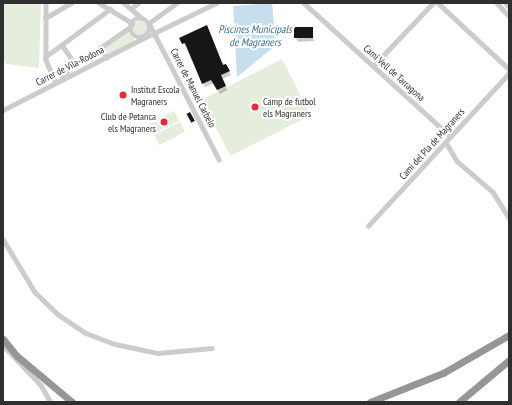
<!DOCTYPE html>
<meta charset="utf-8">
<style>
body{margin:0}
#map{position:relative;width:512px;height:405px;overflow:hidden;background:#fff;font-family:"PT Sans Narrow",sans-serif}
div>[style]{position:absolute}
.green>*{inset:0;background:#e5eddc;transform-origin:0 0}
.round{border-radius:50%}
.water>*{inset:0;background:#c7deee}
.shadow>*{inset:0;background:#0003}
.building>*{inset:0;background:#161616;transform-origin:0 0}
.minor>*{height:4.5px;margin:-2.25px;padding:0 2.25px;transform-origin:2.25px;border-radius:2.25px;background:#ccc}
.minor>.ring{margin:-2.25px;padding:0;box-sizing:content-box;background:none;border:4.5px solid #ccc;border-radius:50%}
.highway>*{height:7px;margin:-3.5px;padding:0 3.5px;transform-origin:3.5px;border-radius:3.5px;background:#969696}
.dots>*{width:11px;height:11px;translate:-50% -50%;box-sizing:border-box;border:2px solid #fff;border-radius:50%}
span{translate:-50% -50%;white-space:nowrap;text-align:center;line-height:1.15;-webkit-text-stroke:4px #fff;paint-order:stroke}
.street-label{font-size:10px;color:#2f2f2f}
.poi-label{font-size:10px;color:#2f2f2f}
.left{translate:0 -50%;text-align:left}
.right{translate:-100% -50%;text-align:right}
.water-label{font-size:11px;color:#387096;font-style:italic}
.frame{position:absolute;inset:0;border:4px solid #2f2f2f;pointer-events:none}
</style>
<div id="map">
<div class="green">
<div style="clip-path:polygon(3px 3px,41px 3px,39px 68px,6px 64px,3px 58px)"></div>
<div class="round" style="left:132px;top:20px;width:16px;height:16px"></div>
<div style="clip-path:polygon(127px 31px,136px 41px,108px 55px,104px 47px)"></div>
<div style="left:282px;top:59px;width:63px;height:90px;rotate:63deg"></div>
<div style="left:174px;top:111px;width:11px;height:28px;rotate:63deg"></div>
<div style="left:180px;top:122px;width:11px;height:29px;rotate:63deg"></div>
</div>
<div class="water">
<div style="clip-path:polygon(272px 3px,276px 45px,237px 77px,233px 6px)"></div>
</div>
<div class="shadow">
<div style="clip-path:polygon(312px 28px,314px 41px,298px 42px,296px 39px)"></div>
<div style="clip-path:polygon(181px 38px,226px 65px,231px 75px,222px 79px,227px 90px,220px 94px,214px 83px,205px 87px)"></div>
</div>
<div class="building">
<div style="clip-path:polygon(207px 25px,223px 65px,226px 64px,230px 71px,221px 75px,226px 86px,217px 90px,211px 80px,202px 84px,185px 43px,182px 44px,179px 38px)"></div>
<div style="left:313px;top:27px;width:11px;height:19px;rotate:90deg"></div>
<div style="left:190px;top:112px;width:10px;height:4px;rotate:61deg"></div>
</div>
<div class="minor">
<div style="left:46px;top:3px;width:57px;rotate:90deg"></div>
<div style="left:46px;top:60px;width:25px;rotate:67deg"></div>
<div style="left:99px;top:3px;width:39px;rotate:31deg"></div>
<div style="left:124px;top:3px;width:23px;rotate:40deg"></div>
<div style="left:304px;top:3px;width:197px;rotate:42.3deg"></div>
<div style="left:438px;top:3px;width:97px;rotate:42.9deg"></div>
<div style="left:497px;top:3px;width:18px;rotate:47deg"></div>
<div style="left:506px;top:3px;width:5px;rotate:53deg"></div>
<div style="left:132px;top:8px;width:8px;rotate:-40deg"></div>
<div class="ring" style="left:130px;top:18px;width:15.5px;height:15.5px"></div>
<div style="left:45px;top:18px;width:30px;rotate:-30deg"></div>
<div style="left:149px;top:23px;width:34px;rotate:-36deg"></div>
<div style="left:150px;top:25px;width:151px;rotate:62.8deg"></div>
<div style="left:146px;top:37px;width:78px;rotate:-25.9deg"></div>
<div style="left:62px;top:45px;width:24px;rotate:55deg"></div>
<div style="left:101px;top:47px;width:12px;rotate:59deg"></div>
<div style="left:45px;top:57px;width:81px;rotate:-36.4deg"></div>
<div style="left:373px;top:66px;width:87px;rotate:-46.4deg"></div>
<div style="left:62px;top:79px;width:5px;rotate:-79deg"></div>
<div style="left:63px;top:74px;width:82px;rotate:-35deg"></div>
<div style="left:3px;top:110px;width:158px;rotate:-27.1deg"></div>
<div style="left:446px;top:142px;width:22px;rotate:60deg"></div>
<div style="left:457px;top:161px;width:48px;rotate:40.7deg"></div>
<div style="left:493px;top:192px;width:31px;rotate:58deg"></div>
<div style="left:368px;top:226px;width:208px;rotate:-47.3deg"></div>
<div style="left:3px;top:239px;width:62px;rotate:58.9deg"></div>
<div style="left:35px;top:292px;width:33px;rotate:44deg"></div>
<div style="left:59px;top:315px;width:32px;rotate:34deg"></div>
<div style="left:86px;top:333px;width:31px;rotate:21deg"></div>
<div style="left:115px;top:344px;width:44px;rotate:11.8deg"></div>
<div style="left:158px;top:353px;width:54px;rotate:-5.3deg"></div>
<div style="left:3px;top:345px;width:55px;rotate:46.5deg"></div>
<div style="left:41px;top:385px;width:20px;rotate:60deg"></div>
</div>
<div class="highway">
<div style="left:3px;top:339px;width:22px;rotate:51deg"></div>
<div style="left:17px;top:356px;width:72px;rotate:39.9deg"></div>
<div style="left:370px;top:402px;width:79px;rotate:-21.7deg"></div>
<div style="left:443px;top:373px;width:76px;rotate:-29.9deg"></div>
<div style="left:459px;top:402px;width:65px;rotate:-40deg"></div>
</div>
<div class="dots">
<div style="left:123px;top:95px;background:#ef2734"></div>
<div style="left:255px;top:107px;background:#ef2734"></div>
<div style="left:164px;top:122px;background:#ef2734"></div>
</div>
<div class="street-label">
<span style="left:70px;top:66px;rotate:-27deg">Carrer de Vila-Rodona</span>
<span style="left:394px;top:73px;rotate:42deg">Camí Vell de Tarragona</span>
<span style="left:193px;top:88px;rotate:63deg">Carrer de Manuel Carbelo</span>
<span style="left:432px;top:144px;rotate:-48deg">Camí del Pla de Magraners</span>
</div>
<div class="poi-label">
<span class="left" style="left:131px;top:95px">Institut Escola<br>Magraners</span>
<span class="left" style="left:263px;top:107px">Camp de futbol<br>els Magraners</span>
<span class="right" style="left:156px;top:122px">Club de Petanca<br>els Magraners</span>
</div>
<div class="water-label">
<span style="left:255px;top:36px">Piscines Municipals<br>de Magraners</span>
</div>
<div class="frame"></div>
</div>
